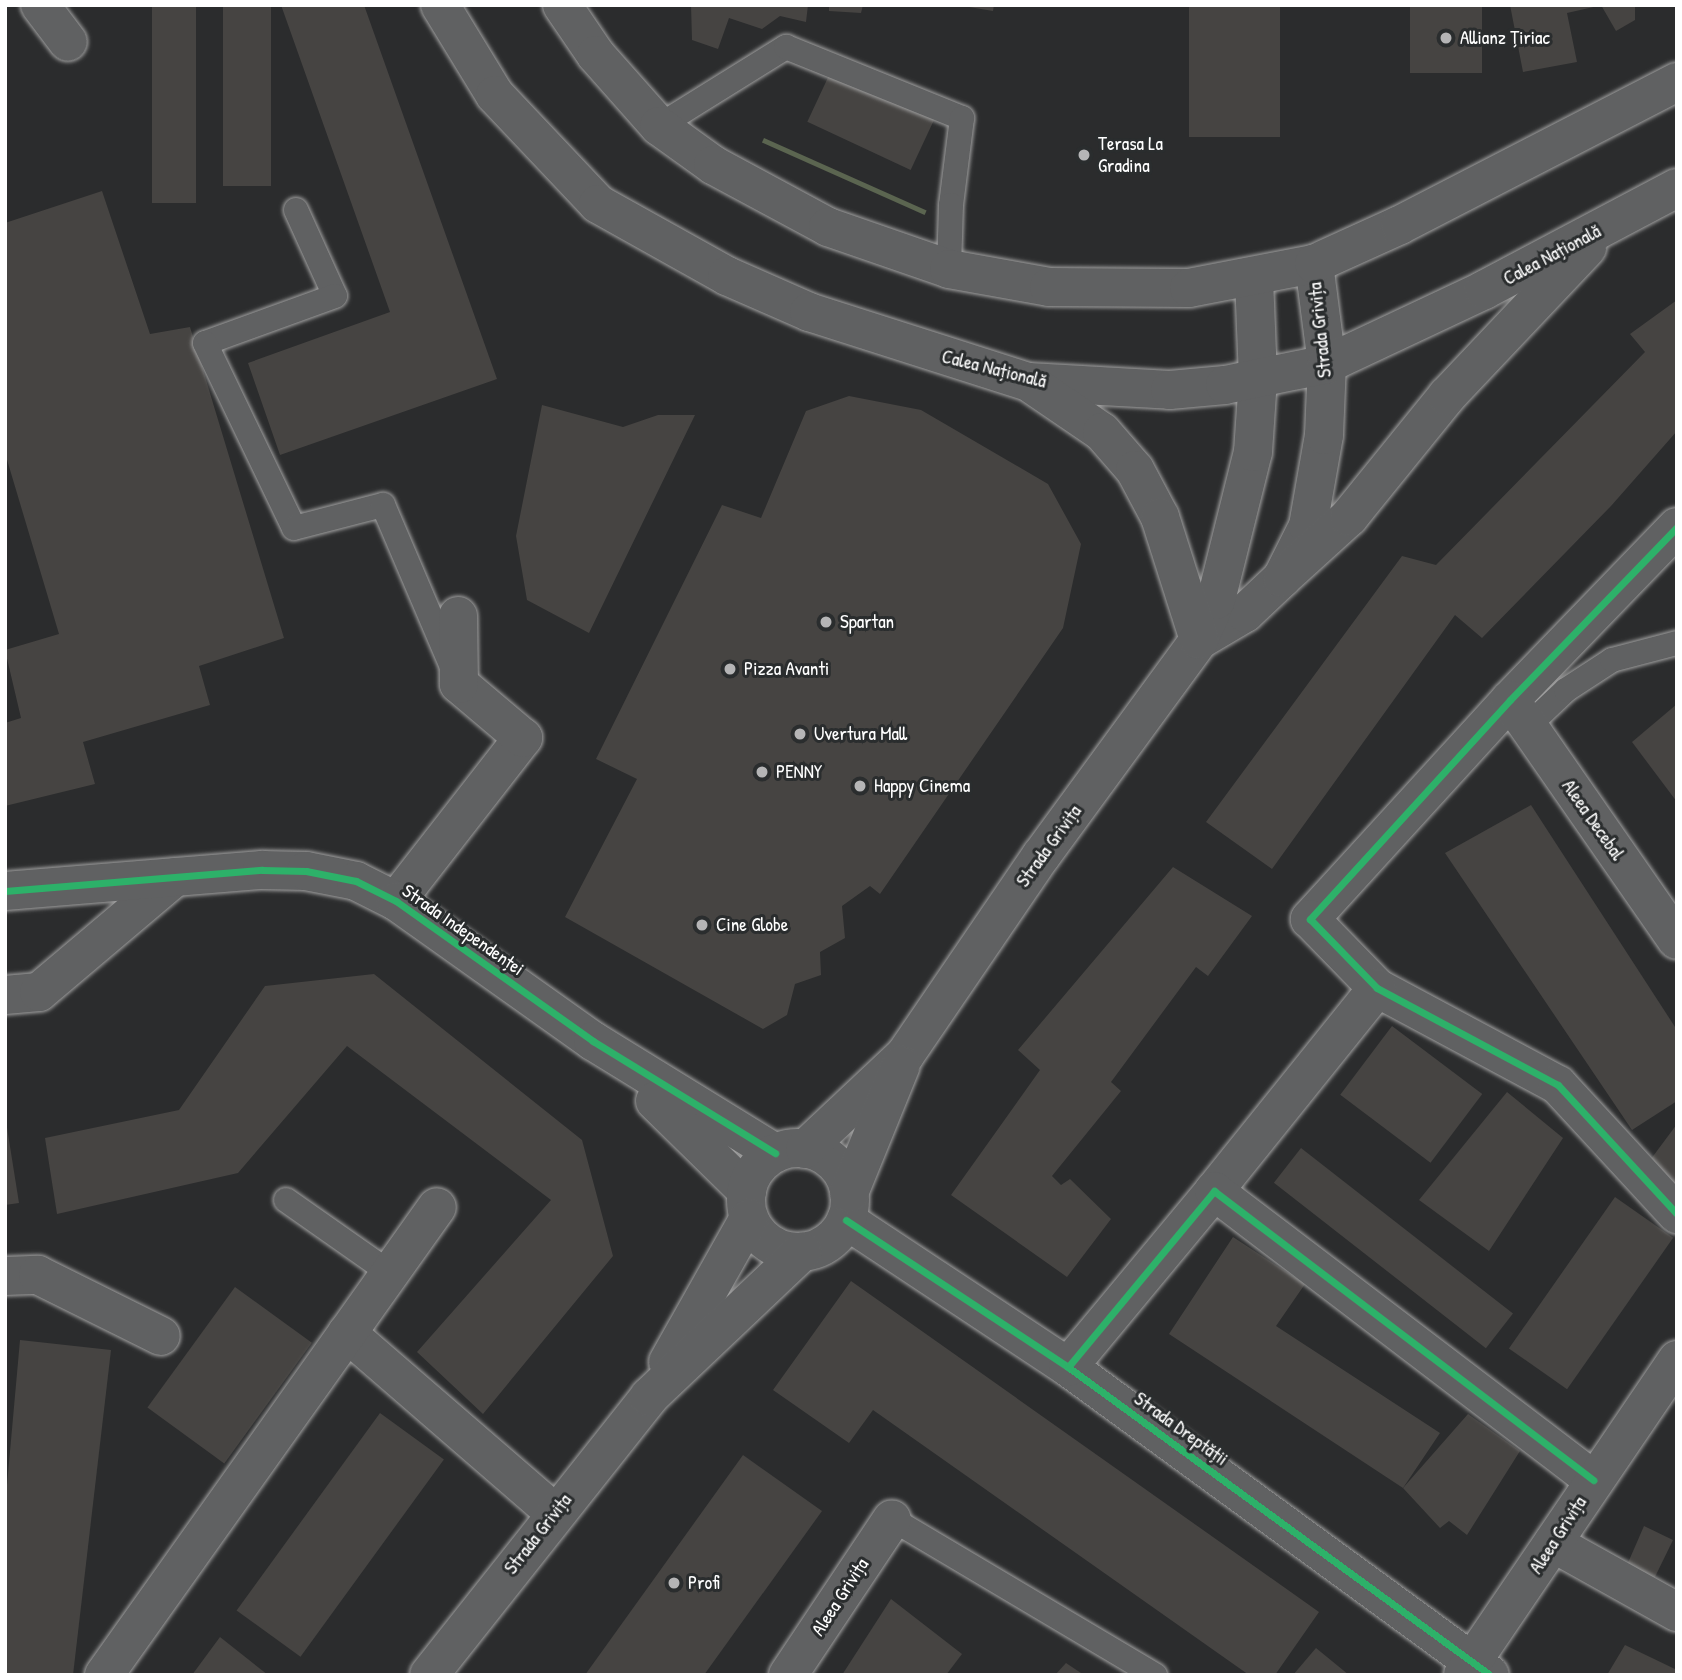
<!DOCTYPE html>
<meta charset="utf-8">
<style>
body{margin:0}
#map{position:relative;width:1682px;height:1680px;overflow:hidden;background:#2b2c2d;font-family:"Patrick Hand",sans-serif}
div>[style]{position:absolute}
.green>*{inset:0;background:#5b6550;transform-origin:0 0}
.building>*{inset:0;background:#464442;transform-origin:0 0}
.roads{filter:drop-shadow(0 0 2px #a0a0a0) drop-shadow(0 0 2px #a0a0a0)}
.lane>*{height:24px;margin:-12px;padding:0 12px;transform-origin:12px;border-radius:12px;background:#606162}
.street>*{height:38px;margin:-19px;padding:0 19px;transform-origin:19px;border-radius:19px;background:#606162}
.secondary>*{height:38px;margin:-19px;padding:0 19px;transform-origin:19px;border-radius:19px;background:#606162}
.secondary>.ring{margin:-19px;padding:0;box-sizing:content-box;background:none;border:38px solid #606162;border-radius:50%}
.primary>*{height:38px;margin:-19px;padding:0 19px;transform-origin:19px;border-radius:19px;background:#606162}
.cycleway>*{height:7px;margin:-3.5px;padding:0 3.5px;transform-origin:3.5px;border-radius:3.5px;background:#2db169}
.dots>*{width:19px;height:19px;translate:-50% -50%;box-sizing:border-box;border:4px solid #2a2d2e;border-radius:50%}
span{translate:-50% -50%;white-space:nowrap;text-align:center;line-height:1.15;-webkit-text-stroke:6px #2a2d2e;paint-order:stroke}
.poi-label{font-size:19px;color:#fff}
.left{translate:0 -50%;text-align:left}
.street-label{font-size:19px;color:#fff}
.frame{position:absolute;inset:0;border:7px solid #fff;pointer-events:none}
</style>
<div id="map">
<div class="green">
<div style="left:764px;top:138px;width:178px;height:5px;rotate:24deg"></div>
</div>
<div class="building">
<div style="left:152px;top:5px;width:44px;height:198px"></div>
<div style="left:223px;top:5px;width:48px;height:181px"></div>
<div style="clip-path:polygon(281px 5px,364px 5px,497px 379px,280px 455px,248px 363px,390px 312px)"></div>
<div style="clip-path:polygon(691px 5px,808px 5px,806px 22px,780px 16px,762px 29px,729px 18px,718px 49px,692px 40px)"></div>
<div style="clip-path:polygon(829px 5px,863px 5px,861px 13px,829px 11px)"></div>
<div style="clip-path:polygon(957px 5px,994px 5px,993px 11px)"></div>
<div style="left:1189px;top:5px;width:91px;height:132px"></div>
<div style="left:1410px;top:5px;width:72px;height:68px"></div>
<div style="clip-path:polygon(1510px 5px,1597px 5px,1598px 6px,1567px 13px,1577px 62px,1523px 72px)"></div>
<div style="clip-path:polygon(1601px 5px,1635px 5px,1635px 20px,1616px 31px)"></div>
<div style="left:831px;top:71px;width:114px;height:56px;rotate:25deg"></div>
<div style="clip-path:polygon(102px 191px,150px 334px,190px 327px,284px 638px,199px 666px,210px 705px,83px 742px,95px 784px,5px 806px,5px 723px,21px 718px,5px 650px,59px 634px,5px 453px,5px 223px)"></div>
<div style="clip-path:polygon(1677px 300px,1677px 431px,1611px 506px,1482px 638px,1455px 615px,1272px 869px,1206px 822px,1402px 556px,1436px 565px,1645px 352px,1630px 334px)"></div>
<div style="clip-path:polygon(849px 396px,921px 410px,1048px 484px,1081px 544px,1063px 628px,880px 894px,870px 886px,842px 906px,845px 938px,820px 952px,821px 975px,795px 984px,787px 1015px,763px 1029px,565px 917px,637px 779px,596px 759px,722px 505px,761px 518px,806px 411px)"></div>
<div style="clip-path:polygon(542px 405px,623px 427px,658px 415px,695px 415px,589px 633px,527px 600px,516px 536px)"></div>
<div style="clip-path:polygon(1677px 704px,1677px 802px,1632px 742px)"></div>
<div style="clip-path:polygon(1531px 805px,1677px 1030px,1677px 1101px,1632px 1130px,1445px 853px)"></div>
<div style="clip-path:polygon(1173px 867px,1252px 916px,1208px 976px,1196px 967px,1111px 1082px,1121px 1091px,1052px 1176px,1061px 1185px,1070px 1179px,1111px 1219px,1067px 1277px,951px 1195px,1040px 1070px,1018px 1050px)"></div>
<div style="clip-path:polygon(374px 974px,582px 1140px,613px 1256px,483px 1414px,417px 1352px,551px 1200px,347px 1046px,238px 1173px,57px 1214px,45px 1138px,179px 1110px,265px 986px)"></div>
<div style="left:1392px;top:1026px;width:113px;height:86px;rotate:37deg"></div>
<div style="clip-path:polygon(1507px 1092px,1563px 1138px,1489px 1251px,1419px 1200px)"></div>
<div style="clip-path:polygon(5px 1115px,19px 1203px,5px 1205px)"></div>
<div style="clip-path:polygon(1677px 1124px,1677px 1194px,1645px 1167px)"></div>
<div style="left:1301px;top:1148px;width:269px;height:44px;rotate:38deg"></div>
<div style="left:1615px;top:1197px;width:71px;height:185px;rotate:35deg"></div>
<div style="clip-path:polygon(1233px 1237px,1305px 1284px,1276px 1326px,1440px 1433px,1403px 1488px,1169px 1334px)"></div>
<div style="clip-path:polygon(851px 1281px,1319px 1612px,1275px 1675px,1249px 1675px,873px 1410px,849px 1443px,773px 1390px)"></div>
<div style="left:235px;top:1287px;width:95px;height:149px;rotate:36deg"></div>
<div style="clip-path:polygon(20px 1340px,111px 1350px,73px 1675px,5px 1675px,5px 1507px)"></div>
<div style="left:380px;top:1413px;width:79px;height:244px;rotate:36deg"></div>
<div style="clip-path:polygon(1468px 1414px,1520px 1451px,1467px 1535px,1449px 1521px,1440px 1528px,1403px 1488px)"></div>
<div style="clip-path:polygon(743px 1455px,822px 1511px,704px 1675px,585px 1675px)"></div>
<div style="clip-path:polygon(1644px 1526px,1673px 1540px,1653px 1581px,1624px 1572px)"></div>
<div style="clip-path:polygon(891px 1599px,962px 1654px,946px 1675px,842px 1675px)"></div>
<div style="clip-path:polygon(220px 1637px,268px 1675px,192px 1675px)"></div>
<div style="clip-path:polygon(1625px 1645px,1677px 1670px,1677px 1675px,1607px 1675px)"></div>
<div style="clip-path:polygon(1316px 1648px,1349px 1675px,1293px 1675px)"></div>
<div style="clip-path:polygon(1066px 1663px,1084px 1675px,1055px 1675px)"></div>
</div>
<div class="roads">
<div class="lane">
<div style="left:659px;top:126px;width:150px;rotate:-31.9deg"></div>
<div style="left:786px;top:47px;width:190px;rotate:22deg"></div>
<div style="left:962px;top:118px;width:88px;rotate:97.2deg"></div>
<div style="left:951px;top:205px;width:64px;rotate:91.8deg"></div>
<div style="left:296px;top:210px;width:94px;rotate:65.6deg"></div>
<div style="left:335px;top:296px;width:138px;rotate:160.1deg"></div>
<div style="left:205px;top:343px;width:205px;rotate:64.3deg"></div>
<div style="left:294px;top:528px;width:92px;rotate:-14.5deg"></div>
<div style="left:383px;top:505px;width:176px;rotate:66.9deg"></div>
<div style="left:1528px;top:726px;width:52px;rotate:-43.5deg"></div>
<div style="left:1566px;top:690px;width:55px;rotate:-33.1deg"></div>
<div style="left:1612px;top:660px;width:67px;rotate:-14.7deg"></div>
<div style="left:286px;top:1200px;width:127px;rotate:35.1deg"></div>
<div style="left:892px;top:1519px;width:306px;rotate:30.7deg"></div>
</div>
<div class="street">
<div style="left:40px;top:5px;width:46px;rotate:52.9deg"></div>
<div style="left:1677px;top:527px;width:240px;rotate:134deg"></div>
<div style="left:1510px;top:700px;width:297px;rotate:132.4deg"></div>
<div style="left:1310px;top:919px;width:96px;rotate:45.8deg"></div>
<div style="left:1377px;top:988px;width:205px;rotate:28.2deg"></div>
<div style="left:1558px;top:1085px;width:176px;rotate:47.3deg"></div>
<div style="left:1510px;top:700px;width:292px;rotate:55.2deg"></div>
<div style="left:396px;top:901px;width:207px;rotate:-52.1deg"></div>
<div style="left:523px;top:738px;width:84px;rotate:-139.8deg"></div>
<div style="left:459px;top:684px;width:68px;rotate:-90.8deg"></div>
<div style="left:5px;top:995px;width:34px;rotate:-5deg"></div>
<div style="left:39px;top:992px;width:178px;rotate:-40.2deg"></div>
<div style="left:1214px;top:1191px;width:260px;rotate:-51.2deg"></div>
<div style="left:846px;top:1220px;width:266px;rotate:33.5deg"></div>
<div style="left:1068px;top:1367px;width:522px;rotate:36.12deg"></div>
<div style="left:5px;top:1276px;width:33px;rotate:-2deg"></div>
<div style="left:38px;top:1275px;width:137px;rotate:26.4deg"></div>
<div style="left:347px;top:1333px;width:274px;rotate:40.9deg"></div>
<div style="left:1068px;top:1367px;width:229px;rotate:-50.3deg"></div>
<div style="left:1214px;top:1191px;width:477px;rotate:37.3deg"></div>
<div style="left:1553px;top:1543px;width:142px;rotate:29.1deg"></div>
<div style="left:104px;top:1675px;width:574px;rotate:-54.57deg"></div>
<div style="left:788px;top:1675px;width:187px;rotate:-56.3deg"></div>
<div style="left:1463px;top:1675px;width:381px;rotate:-55.8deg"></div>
</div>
<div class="secondary">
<div style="left:1199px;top:640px;width:53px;rotate:-30.4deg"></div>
<div style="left:1245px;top:613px;width:51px;rotate:-43.4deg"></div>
<div style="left:1282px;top:578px;width:58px;rotate:-63.4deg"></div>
<div style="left:1308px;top:526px;width:92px;rotate:-80deg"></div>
<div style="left:1324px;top:435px;width:71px;rotate:-87.6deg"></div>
<div style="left:1327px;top:364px;width:101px;rotate:-97.4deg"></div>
<div style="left:5px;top:891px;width:258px;rotate:-4.7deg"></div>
<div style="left:262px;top:870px;width:44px;rotate:1.3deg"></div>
<div style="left:306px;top:871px;width:51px;rotate:11.3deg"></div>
<div style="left:356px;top:881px;width:45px;rotate:26.6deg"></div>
<div style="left:396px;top:901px;width:242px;rotate:35.4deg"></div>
<div style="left:593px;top:1041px;width:214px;rotate:31.6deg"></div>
<div style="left:655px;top:1101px;width:129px;rotate:44.4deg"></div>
<div class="ring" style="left:746px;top:1148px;width:66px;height:66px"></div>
<div style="left:805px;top:1149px;width:137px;rotate:-43.2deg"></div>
<div style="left:905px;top:1055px;width:241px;rotate:-55.7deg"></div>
<div style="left:1041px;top:856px;width:268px;rotate:-53.8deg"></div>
<div style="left:1199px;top:640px;width:43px;rotate:-67deg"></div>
<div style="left:1216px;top:600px;width:153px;rotate:-76deg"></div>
<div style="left:1253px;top:452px;width:74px;rotate:-86.1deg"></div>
<div style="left:1258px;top:378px;width:100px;rotate:-92.3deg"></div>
<div style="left:849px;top:1193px;width:138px;rotate:-67.9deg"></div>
<div style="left:668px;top:1362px;width:165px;rotate:-60.6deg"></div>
<div style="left:429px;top:1675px;width:355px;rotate:-51.6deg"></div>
<div style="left:649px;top:1397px;width:211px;rotate:-43.5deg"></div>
</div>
<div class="primary">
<div style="left:440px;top:5px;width:105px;rotate:58.6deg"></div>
<div style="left:495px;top:95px;width:150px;rotate:46.6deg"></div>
<div style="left:598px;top:204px;width:148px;rotate:29.2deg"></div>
<div style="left:727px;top:276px;width:90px;rotate:23.7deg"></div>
<div style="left:809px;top:312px;width:231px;rotate:17.7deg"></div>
<div style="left:1029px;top:382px;width:141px;rotate:3.2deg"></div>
<div style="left:1170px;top:390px;width:55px;rotate:-5.2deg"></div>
<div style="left:1225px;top:385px;width:104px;rotate:-11.6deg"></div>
<div style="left:1327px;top:364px;width:174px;rotate:-25.2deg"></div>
<div style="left:1484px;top:290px;width:218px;rotate:-27.9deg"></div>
<div style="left:562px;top:5px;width:60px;rotate:55.8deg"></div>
<div style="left:596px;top:55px;width:95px;rotate:48.4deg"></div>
<div style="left:659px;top:126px;width:67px;rotate:35.8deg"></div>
<div style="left:713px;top:165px;width:131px;rotate:28.3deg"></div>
<div style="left:828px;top:227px;width:128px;rotate:19.1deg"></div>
<div style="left:949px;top:269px;width:102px;rotate:10.2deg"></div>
<div style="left:1049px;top:287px;width:140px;rotate:0.4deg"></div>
<div style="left:1189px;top:288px;width:127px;rotate:-10.9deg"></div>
<div style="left:1314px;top:264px;width:94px;rotate:-24.4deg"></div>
<div style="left:1400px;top:225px;width:312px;rotate:-27.3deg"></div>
<div style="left:1033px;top:385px;width:83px;rotate:34.3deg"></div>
<div style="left:1102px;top:432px;width:50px;rotate:49deg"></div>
<div style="left:1135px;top:470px;width:53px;rotate:62deg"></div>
<div style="left:1160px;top:517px;width:129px;rotate:72.4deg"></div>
<div style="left:1282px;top:578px;width:91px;rotate:-42.3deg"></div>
<div style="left:1349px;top:517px;width:156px;rotate:-51deg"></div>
<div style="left:1447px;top:396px;width:204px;rotate:-46.6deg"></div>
</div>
</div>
<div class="cycleway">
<div style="left:1677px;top:527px;width:240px;rotate:134deg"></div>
<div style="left:1510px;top:700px;width:297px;rotate:132.4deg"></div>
<div style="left:1310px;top:919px;width:96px;rotate:45.8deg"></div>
<div style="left:1377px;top:988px;width:205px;rotate:28.2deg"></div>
<div style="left:1558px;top:1085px;width:176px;rotate:47.3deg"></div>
<div style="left:5px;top:891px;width:258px;rotate:-4.7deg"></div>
<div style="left:262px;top:870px;width:44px;rotate:1.3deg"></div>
<div style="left:306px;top:871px;width:51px;rotate:11.3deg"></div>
<div style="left:356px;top:881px;width:45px;rotate:26.6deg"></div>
<div style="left:396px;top:901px;width:242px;rotate:35.4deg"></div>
<div style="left:593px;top:1041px;width:214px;rotate:31.6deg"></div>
<div style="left:846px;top:1220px;width:266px;rotate:33.5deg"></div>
<div style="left:1068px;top:1367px;width:522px;rotate:36.12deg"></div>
<div style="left:1068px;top:1367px;width:229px;rotate:-50.3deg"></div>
<div style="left:1214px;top:1191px;width:477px;rotate:37.3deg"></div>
</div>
<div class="dots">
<div style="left:1446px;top:38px;background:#b5b5b6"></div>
<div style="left:1084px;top:155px;background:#b5b5b6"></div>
<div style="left:826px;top:622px;background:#b5b5b6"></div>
<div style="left:730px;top:669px;background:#b5b5b6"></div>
<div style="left:800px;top:734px;background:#b5b5b6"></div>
<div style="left:762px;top:772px;background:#b5b5b6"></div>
<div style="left:860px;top:786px;background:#b5b5b6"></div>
<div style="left:702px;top:925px;background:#b5b5b6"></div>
<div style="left:674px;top:1583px;background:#b5b5b6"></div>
</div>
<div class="poi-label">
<span class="left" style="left:1460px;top:38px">Allianz Țiriac</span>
<span class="left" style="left:1098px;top:155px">Terasa La<br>Gradina</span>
<span class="left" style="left:840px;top:622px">Spartan</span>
<span class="left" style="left:744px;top:669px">Pizza Avanti</span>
<span class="left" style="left:814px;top:734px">Uvertura Mall</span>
<span class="left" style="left:776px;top:772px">PENNY</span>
<span class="left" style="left:874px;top:786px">Happy Cinema</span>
<span class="left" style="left:716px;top:925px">Cine Globe</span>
<span class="left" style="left:688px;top:1583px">Profi</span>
</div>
<div class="street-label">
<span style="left:1552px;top:255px;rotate:-28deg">Calea Națională</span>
<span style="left:1320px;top:330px;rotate:-96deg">Strada Grivița</span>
<span style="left:994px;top:369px;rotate:14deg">Calea Națională</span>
<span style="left:1593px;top:820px;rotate:55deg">Aleea Decebal</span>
<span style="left:1049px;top:846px;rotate:-54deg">Strada Grivița</span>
<span style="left:463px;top:930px;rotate:35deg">Strada Independenței</span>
<span style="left:1181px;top:1429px;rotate:36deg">Strada Dreptății</span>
<span style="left:538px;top:1534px;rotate:-52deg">Strada Grivița</span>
<span style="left:1558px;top:1535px;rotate:-57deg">Aleea Grivița</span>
<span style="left:840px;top:1597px;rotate:-57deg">Aleea Grivița</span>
</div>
<div class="frame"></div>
</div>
